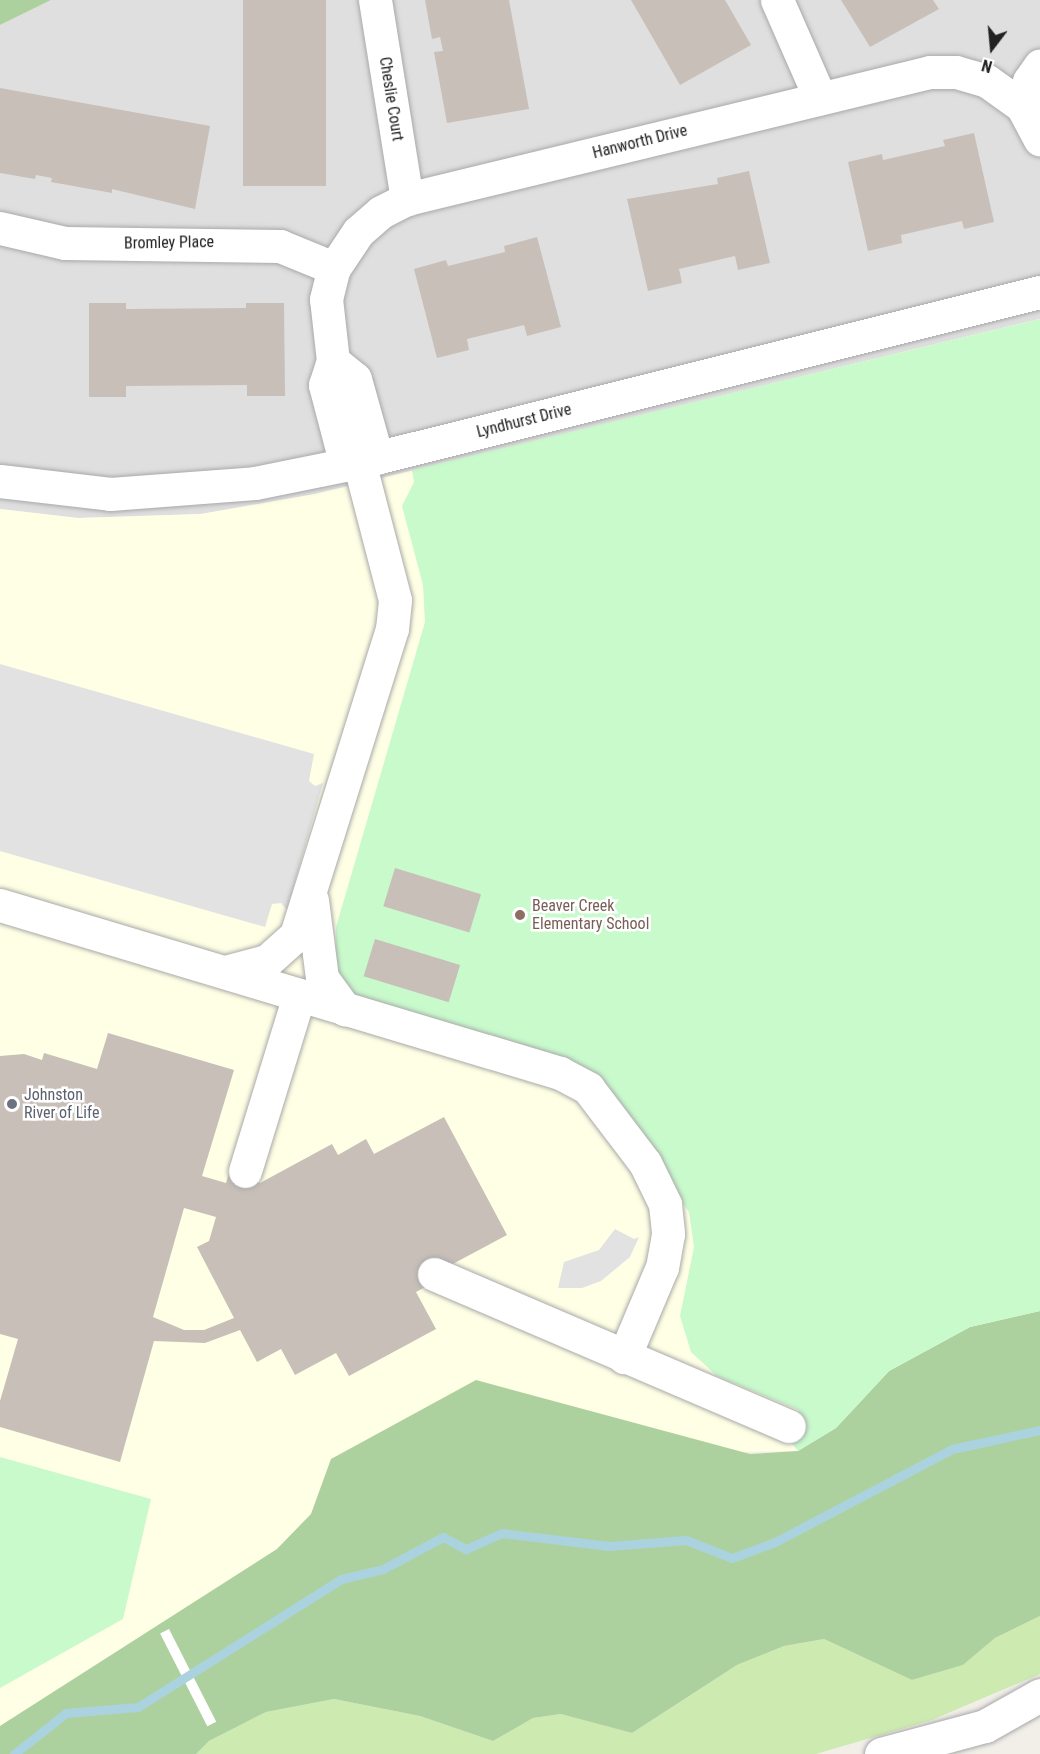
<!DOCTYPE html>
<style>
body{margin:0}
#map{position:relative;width:1040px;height:1754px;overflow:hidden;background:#f2efe9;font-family:"Roboto Condensed",sans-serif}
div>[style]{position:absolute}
.residential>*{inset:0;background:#e0dfdf}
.education>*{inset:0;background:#ffffe5}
.grass>*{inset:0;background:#cdebb0}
.forest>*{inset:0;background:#add19e}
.park>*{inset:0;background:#c8facc}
.parking>*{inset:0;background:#e2e2e2}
.pier>*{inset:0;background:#fff;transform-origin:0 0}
.stream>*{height:9px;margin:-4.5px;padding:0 4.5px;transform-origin:4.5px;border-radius:4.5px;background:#aad3df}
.building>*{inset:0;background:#c7bfb8;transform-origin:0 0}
.roads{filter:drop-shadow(0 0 2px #a9a9a9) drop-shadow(0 0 2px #a9a9a9)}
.minor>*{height:33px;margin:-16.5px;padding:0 16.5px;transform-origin:16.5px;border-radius:16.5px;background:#fff}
.dots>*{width:16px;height:16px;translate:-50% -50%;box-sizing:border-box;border:3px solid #fff;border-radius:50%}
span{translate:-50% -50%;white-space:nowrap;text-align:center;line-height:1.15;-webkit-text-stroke:5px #fff;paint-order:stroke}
.street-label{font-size:16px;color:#222}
.education-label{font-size:16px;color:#785e54}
.left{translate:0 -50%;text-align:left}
.worship-label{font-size:16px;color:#5b616d}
.north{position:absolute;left:962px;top:18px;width:60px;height:60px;-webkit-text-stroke:4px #fff;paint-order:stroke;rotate:196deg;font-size:16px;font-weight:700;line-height:24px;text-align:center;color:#222}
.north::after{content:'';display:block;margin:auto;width:21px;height:27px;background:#222;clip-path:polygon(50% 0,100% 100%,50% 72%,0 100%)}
</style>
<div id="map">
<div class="residential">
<div style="clip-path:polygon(51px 0,1040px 0,1040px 319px,315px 494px,201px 514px,78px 518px,0 509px,0 25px)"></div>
</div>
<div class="education">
<div style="clip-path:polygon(1040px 319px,1040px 1311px,970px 1327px,798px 1451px,331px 1459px,311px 1514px,277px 1549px,0 1726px,0 509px,78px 518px,201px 514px,315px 494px)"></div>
</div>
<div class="grass">
<div style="clip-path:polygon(1040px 1616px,1040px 1674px,932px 1720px,816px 1754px,196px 1754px,209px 1741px,266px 1712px,334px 1699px,420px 1716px,493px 1741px,533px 1718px,562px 1714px,632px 1733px,737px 1665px,784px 1646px,824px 1639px,912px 1680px,963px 1665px,995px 1638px)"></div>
</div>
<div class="forest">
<div style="clip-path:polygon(0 0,51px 0,0 25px)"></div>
<div style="clip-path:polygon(1040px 1311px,1040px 1616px,995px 1638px,963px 1665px,912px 1680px,824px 1639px,784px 1646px,737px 1665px,632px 1733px,561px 1714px,533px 1718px,493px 1741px,420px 1716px,334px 1699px,266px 1712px,209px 1741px,196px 1754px,0 1754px,0 1726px,277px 1549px,311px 1514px,331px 1459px,476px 1380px,750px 1454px,798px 1451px,836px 1428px,889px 1371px,970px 1327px)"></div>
</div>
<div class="park">
<div style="clip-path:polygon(1040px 319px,1040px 1311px,970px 1327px,889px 1371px,836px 1428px,798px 1451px,787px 1437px,799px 1410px,717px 1376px,691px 1352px,680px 1316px,694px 1247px,689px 1212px,621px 1115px,356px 1002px,335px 972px,336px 927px,425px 622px,423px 585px,402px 506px,414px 482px,412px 470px)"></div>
<div style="clip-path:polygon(0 1457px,151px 1499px,123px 1619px,0 1688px)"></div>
</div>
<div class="parking">
<div style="clip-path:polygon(0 664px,314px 754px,309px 781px,315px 786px,323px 783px,287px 910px,281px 903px,272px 904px,265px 927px,0 851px)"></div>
<div style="clip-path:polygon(615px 1229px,634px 1239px,639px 1237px,630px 1257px,601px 1281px,582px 1288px,558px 1288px,564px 1262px,599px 1250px)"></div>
</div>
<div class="pier">
<div style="left:169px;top:1629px;width:104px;height:10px;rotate:63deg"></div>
</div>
<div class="stream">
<div style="left:14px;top:1754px;width:66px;rotate:-38.3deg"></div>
<div style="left:66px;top:1713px;width:72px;rotate:-4.8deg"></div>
<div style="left:138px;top:1707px;width:240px;rotate:-32.2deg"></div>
<div style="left:341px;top:1579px;width:43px;rotate:-13.4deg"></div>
<div style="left:383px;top:1569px;width:68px;rotate:-28.1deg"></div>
<div style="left:443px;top:1537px;width:26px;rotate:28deg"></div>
<div style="left:466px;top:1549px;width:39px;rotate:-24deg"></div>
<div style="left:502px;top:1533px;width:108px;rotate:6.9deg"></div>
<div style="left:609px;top:1546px;width:77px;rotate:-4.5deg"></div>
<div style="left:686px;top:1540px;width:49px;rotate:21.4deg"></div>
<div style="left:732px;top:1558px;width:46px;rotate:-20.4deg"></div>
<div style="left:775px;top:1542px;width:200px;rotate:-27.7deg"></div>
<div style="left:952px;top:1449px;width:90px;rotate:-12.2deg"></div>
</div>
<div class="building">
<div style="left:243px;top:0;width:83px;height:186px"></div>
<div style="clip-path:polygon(425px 0,509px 0,529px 109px,447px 123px,434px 52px,443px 51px,440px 37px,432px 39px)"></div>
<div style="clip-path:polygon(631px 0,725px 0,751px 45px,680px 85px)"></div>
<div style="clip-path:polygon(841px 0,933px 0,939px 9px,870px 47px)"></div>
<div style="clip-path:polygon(0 88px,210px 126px,195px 209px,112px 189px,112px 193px,51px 182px,52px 178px,36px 175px,35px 179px,0 173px)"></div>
<div style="clip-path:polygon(974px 133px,994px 222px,964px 229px,962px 221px,901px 235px,902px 243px,868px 251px,848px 162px,882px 154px,883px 160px,945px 146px,943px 140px)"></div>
<div style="clip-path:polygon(749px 171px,770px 263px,738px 270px,735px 256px,679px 269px,682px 283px,648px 291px,627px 199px,718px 184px,717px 178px)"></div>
<div style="clip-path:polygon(537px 237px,561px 327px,527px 336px,524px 325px,467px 339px,469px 350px,437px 358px,414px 269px,446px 260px,448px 266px,505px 252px,504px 246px)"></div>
<div style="clip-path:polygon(89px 303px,126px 303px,126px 309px,246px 308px,246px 303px,284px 303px,285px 396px,247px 396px,247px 385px,126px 386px,126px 397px,89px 397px)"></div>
<div style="left:395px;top:868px;width:90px;height:40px;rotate:17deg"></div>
<div style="left:375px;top:939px;width:89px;height:39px;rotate:17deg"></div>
<div style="clip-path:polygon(evenodd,108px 1033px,234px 1070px,202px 1176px,226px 1183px,230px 1170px,260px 1183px,332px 1144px,338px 1155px,366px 1139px,374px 1154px,444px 1117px,507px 1235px,434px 1274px,429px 1285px,416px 1292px,436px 1329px,349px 1376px,336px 1353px,295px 1375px,281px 1349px,257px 1362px,240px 1330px,205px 1343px,154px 1341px,120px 1462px,0 1427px,0 1401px,18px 1339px,0 1334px,0 1056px,24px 1054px,42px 1060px,44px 1053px,97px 1069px,108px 1033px,184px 1208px,216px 1217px,209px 1241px,197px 1247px,234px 1318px,204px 1330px,184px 1330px,153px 1317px,184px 1208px)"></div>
</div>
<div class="roads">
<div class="minor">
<div style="left:375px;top:0;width:202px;rotate:80.9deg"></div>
<div style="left:777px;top:0;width:107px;rotate:66.3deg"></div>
<div style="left:1022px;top:106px;width:26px;rotate:-74deg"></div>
<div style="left:1029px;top:81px;width:19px;rotate:-55deg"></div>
<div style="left:0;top:228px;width:67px;rotate:13deg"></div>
<div style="left:65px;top:243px;width:215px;rotate:0.8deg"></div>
<div style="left:280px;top:246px;width:58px;rotate:22.2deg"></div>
<div style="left:333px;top:361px;width:28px;rotate:39deg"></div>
<div style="left:355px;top:379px;width:82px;rotate:74.4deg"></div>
<div style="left:346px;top:465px;width:83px;rotate:-104.7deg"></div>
<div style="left:325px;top:385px;width:25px;rotate:-72deg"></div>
<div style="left:333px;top:361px;width:62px;rotate:-96.4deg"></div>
<div style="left:326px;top:299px;width:32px;rotate:-76deg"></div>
<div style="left:334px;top:268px;width:43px;rotate:-56.3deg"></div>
<div style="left:358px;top:232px;width:30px;rotate:-41deg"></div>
<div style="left:381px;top:212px;width:29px;rotate:-27deg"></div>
<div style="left:407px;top:199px;width:538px;rotate:-13.65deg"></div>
<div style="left:930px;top:72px;width:26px"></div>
<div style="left:956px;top:72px;width:32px;rotate:16deg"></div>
<div style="left:987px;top:81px;width:43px;rotate:35.5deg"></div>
<div style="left:1022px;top:106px;width:38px;rotate:62deg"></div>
<div style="left:0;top:481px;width:111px;rotate:6.7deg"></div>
<div style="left:110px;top:494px;width:145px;rotate:-4.3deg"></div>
<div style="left:255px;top:483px;width:106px;rotate:-11.4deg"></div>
<div style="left:359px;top:462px;width:702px;rotate:-14.02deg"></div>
<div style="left:312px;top:900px;width:79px;rotate:82.7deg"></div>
<div style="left:322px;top:978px;width:39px;rotate:54deg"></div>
<div style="left:0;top:905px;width:585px;rotate:16.7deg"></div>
<div style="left:560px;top:1073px;width:32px;rotate:28deg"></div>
<div style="left:588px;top:1088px;width:94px;rotate:52.8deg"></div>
<div style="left:645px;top:1163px;width:46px;rotate:64deg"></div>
<div style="left:665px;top:1204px;width:30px;rotate:84deg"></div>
<div style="left:668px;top:1234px;width:34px;rotate:100deg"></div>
<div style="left:662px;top:1267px;width:98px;rotate:112.9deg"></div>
<div style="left:229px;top:971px;width:39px;rotate:-15deg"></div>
<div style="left:267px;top:961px;width:39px;rotate:-42deg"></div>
<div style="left:296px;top:935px;width:321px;rotate:-72.6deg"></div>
<div style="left:392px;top:629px;width:29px;rotate:-84deg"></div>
<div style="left:395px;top:600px;width:143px;rotate:-104.6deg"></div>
<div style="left:245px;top:1171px;width:184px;rotate:-72.9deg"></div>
<div style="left:434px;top:1274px;width:386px;rotate:23.2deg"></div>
<div style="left:881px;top:1754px;width:108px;rotate:-15.1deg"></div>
<div style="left:985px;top:1726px;width:63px;rotate:-29.4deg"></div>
</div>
</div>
<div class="dots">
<div style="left:520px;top:915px;background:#8d6e63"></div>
<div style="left:12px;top:1104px;background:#6b7280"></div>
</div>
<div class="street-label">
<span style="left:391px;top:99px;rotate:81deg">Cheslie Court</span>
<span style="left:640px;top:142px;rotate:-14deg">Hanworth Drive</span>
<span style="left:169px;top:243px;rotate:-1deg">Bromley Place</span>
<span style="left:524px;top:421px;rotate:-14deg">Lyndhurst Drive</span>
</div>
<div class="education-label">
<span class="left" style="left:532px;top:915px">Beaver Creek<br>Elementary School</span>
</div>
<div class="worship-label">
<span class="left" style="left:24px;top:1104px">Johnston<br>River of Life</span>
</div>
<div class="north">N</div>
</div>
